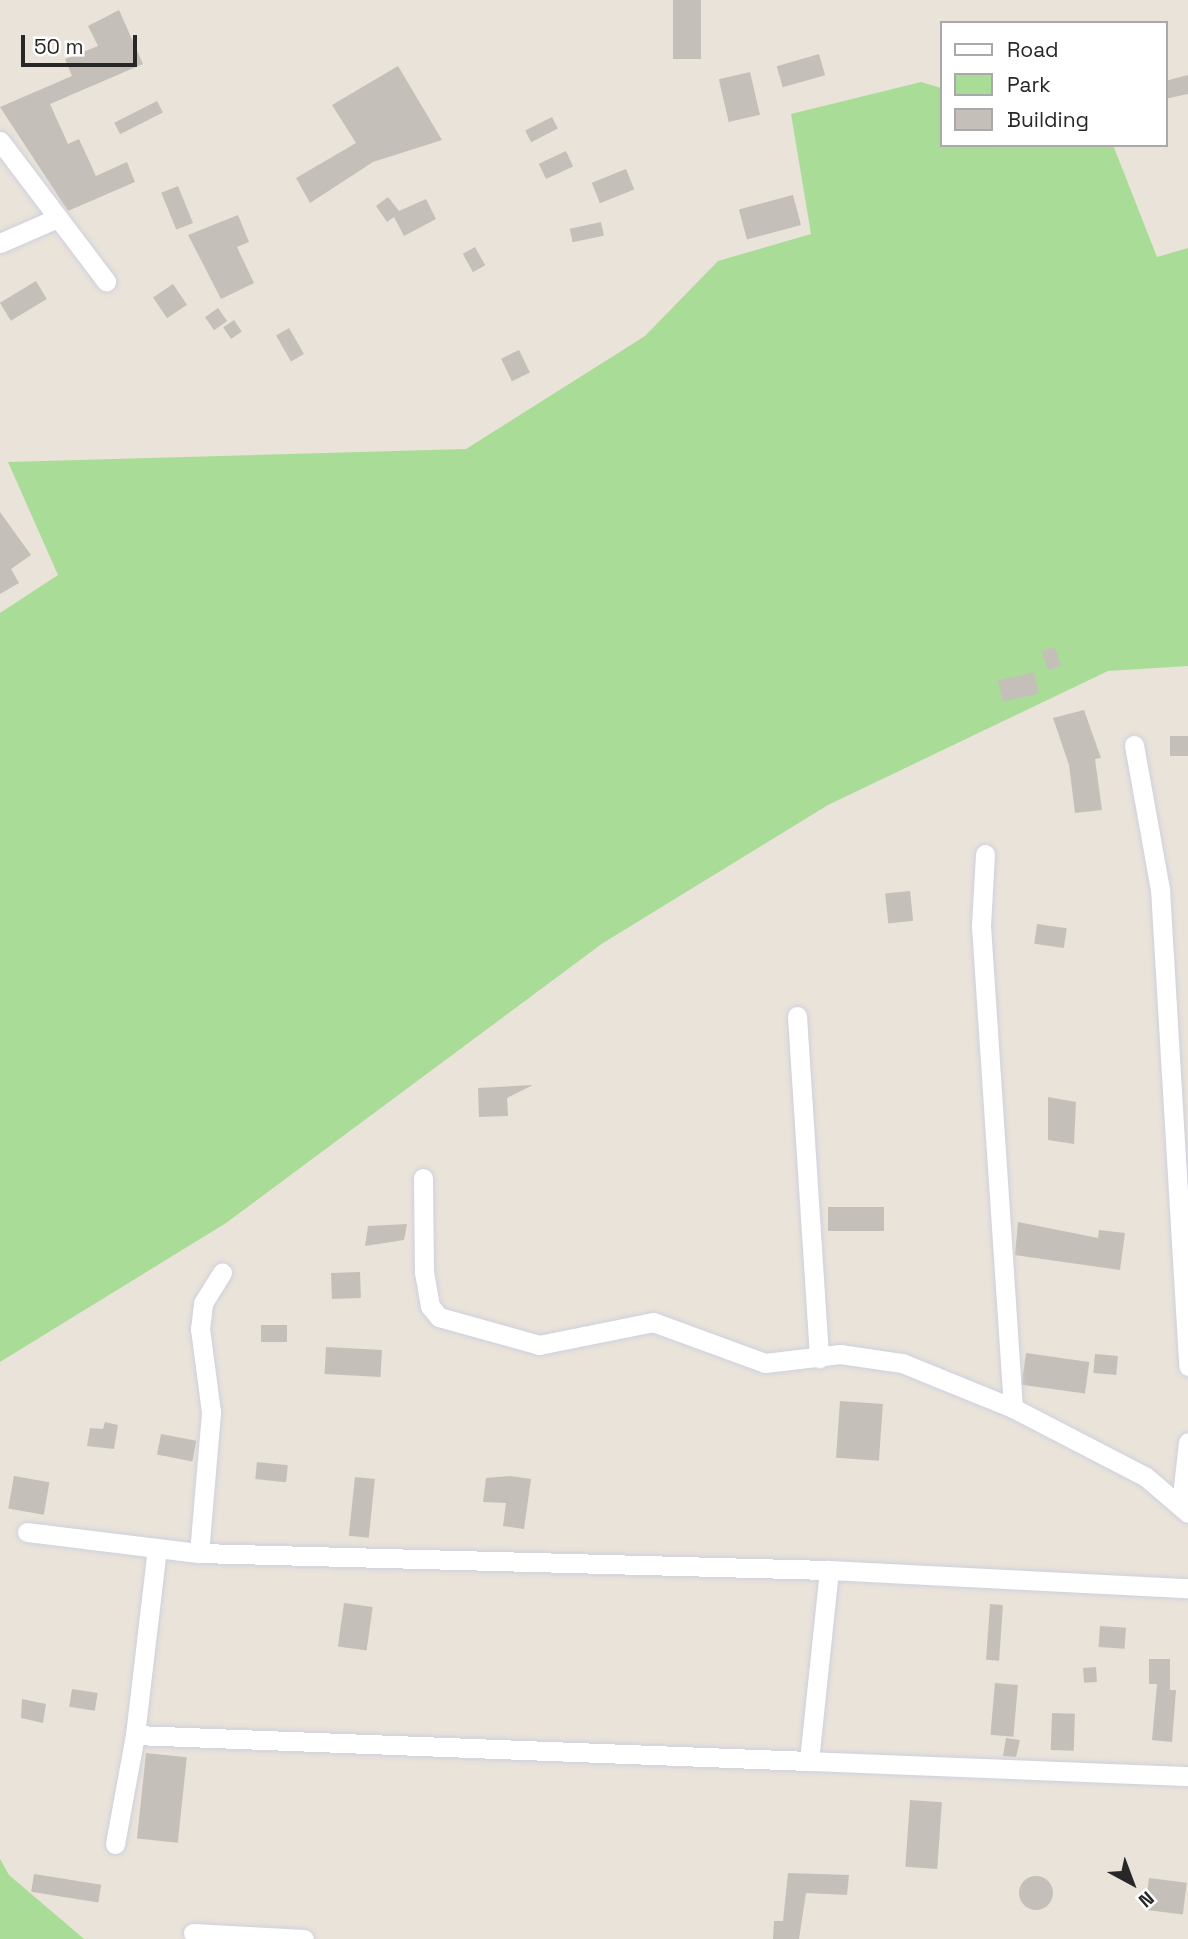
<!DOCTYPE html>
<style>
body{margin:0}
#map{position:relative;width:1188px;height:1939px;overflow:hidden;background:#e9e3d9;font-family:"Space Grotesk",sans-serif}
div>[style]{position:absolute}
.green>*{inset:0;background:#a9dd97}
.building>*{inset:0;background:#c4c0b9;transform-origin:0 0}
.round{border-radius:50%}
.roads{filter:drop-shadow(0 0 2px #ced0df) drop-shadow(0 0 2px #ced0df)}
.minor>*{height:19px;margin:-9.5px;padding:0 9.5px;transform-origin:9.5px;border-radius:9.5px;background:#fff}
span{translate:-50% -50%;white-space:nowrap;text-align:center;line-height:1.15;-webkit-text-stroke:6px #fff;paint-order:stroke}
.legend{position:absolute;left:940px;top:21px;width:228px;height:126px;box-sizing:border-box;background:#fff;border:2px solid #a9a9a9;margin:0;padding:9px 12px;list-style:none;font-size:21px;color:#272727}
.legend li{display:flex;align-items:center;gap:14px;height:35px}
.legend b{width:35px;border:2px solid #a9a9a9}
.north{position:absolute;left:1097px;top:1848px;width:70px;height:70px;-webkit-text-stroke:5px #fff;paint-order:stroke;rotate:139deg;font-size:19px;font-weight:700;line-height:28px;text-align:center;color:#272727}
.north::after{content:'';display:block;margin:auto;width:24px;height:32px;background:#272727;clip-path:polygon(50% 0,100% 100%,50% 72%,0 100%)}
.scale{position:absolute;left:21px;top:35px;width:116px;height:32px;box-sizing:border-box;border:4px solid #272727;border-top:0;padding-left:9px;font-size:21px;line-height:24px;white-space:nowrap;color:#272727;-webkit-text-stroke:5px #fff;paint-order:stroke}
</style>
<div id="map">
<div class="green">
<div style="clip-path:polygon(921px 82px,941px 88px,941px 145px,1113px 145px,1157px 257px,1188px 248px,1188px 666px,1108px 671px,828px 805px,603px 943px,226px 1223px,0 1362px,0 613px,58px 575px,8px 462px,466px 449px,645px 336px,718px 261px,811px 234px,791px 114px)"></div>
<div style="clip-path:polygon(0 1859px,9px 1875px,84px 1939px,0 1939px)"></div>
</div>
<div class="building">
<div style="left:673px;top:0;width:28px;height:59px"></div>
<div style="clip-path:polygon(119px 10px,143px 64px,50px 104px,68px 144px,79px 139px,96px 176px,127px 162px,135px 182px,68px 211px,0 107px,72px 76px,65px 59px,98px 46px,88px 26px)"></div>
<div style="left:819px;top:54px;width:22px;height:44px;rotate:74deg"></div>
<div style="clip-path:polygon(398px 66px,442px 140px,373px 162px,310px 203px,296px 178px,356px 143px,332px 105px)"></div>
<div style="left:750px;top:72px;width:44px;height:32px;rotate:77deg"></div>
<div style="clip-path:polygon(1188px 75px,1188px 94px,1165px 99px,1165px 81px)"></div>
<div style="left:157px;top:101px;width:13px;height:48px;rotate:63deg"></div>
<div style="left:552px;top:117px;width:13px;height:30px;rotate:63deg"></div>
<div style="left:566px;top:151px;width:17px;height:30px;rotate:65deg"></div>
<div style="left:626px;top:169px;width:22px;height:37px;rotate:68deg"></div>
<div style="left:178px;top:186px;width:40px;height:18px;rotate:68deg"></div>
<div style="left:793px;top:195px;width:31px;height:56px;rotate:75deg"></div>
<div style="clip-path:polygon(388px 197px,399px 211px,426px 199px,436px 219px,404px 236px,394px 217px,387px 222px,376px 206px)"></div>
<div style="clip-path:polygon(238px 215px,249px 242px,237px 247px,254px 283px,221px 299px,188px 235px)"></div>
<div style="left:601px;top:222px;width:14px;height:32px;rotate:78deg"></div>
<div style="left:475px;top:247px;width:21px;height:14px;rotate:61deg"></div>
<div style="left:36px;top:281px;width:21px;height:42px;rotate:59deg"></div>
<div style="left:173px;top:284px;width:25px;height:24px;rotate:56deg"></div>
<div style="left:218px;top:308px;width:16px;height:16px;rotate:55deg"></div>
<div style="left:234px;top:320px;width:14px;height:13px;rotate:56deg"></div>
<div style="left:289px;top:328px;width:30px;height:15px;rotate:60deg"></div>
<div style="left:519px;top:350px;width:25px;height:20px;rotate:64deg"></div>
<div style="clip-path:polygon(0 512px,31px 555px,11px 569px,19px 583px,0 594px)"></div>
<div style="left:1055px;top:647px;width:20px;height:14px;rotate:72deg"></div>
<div style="left:1034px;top:672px;width:22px;height:37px;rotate:77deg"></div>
<div style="clip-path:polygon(1084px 710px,1101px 758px,1095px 759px,1102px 810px,1075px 813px,1069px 765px,1053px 718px)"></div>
<div style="left:1188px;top:736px;width:20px;height:18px;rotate:90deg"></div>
<div style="left:910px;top:891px;width:30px;height:25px;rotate:84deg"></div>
<div style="left:1037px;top:924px;width:30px;height:20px;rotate:8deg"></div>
<div style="clip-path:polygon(533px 1085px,507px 1098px,508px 1116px,479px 1117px,478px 1088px)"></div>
<div style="clip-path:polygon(1048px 1097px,1076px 1102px,1074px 1144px,1048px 1140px)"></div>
<div style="left:828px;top:1207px;width:56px;height:24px"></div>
<div style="clip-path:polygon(1018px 1222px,1098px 1238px,1099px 1230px,1125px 1233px,1120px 1270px,1015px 1255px)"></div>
<div style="clip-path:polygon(407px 1224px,404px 1240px,365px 1246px,368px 1226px)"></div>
<div style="left:360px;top:1272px;width:26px;height:29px;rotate:88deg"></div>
<div style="left:261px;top:1325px;width:26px;height:17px"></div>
<div style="left:326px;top:1347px;width:56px;height:27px;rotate:3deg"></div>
<div style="left:1026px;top:1353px;width:64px;height:32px;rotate:8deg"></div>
<div style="left:1095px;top:1354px;width:23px;height:19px;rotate:5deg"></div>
<div style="left:840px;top:1401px;width:43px;height:57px;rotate:4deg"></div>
<div style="clip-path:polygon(105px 1422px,118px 1425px,114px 1449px,87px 1446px,90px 1428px,103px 1429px)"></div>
<div style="left:161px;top:1434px;width:36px;height:21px;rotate:11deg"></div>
<div style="left:257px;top:1462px;width:31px;height:17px;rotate:6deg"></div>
<div style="left:14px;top:1476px;width:36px;height:33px;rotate:10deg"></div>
<div style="clip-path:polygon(510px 1476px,531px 1479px,524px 1529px,503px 1526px,506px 1503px,483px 1502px,486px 1478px)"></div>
<div style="left:355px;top:1477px;width:20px;height:59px;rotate:6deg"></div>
<div style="left:344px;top:1603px;width:29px;height:44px;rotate:8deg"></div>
<div style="left:990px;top:1604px;width:13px;height:56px;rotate:4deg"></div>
<div style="left:1100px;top:1626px;width:26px;height:21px;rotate:4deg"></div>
<div style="clip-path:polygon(1149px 1659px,1170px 1659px,1170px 1690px,1176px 1690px,1172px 1742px,1152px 1740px,1157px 1684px,1149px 1684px)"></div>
<div style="left:1096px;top:1667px;width:15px;height:13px;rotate:86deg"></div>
<div style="left:995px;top:1683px;width:23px;height:52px;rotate:5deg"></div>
<div style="left:72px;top:1689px;width:26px;height:18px;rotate:9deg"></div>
<div style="clip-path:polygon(22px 1699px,46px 1704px,43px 1723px,21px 1718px)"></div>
<div style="left:1052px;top:1713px;width:23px;height:37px;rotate:2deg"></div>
<div style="clip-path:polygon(1006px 1738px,1020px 1740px,1016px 1757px,1003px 1756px)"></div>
<div style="left:146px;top:1753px;width:41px;height:86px;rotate:6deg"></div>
<div style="left:910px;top:1800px;width:32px;height:67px;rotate:4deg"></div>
<div style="clip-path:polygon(788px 1873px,849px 1875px,847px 1895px,806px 1893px,799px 1939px,773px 1939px,774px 1921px,783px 1921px)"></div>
<div style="left:34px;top:1874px;width:68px;height:18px;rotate:9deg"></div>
<div class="round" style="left:1019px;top:1876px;width:34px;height:34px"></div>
<div style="left:1149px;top:1878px;width:38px;height:32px;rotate:7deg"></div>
</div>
<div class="roads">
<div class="minor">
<div style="left:0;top:141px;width:176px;rotate:52.9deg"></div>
<div style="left:0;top:243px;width:60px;rotate:-23.6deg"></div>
<div style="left:1134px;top:745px;width:146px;rotate:79.8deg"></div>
<div style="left:1160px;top:889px;width:478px;rotate:86.6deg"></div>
<div style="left:985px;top:854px;width:72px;rotate:93.2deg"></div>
<div style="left:981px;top:926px;width:483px;rotate:86.2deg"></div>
<div style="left:797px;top:1016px;width:343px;rotate:86.3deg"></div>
<div style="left:423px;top:1178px;width:94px;rotate:89.4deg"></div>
<div style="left:424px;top:1272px;width:35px;rotate:80deg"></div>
<div style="left:430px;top:1306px;width:14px;rotate:51deg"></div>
<div style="left:439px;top:1317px;width:104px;rotate:15.6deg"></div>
<div style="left:539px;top:1345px;width:116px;rotate:-11.4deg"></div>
<div style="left:653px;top:1322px;width:119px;rotate:20.1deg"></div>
<div style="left:765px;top:1363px;width:76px;rotate:-6.8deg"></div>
<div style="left:840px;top:1354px;width:63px;rotate:8.3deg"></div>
<div style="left:902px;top:1363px;width:120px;rotate:22.1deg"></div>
<div style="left:1013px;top:1408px;width:150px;rotate:27.4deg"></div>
<div style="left:1146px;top:1477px;width:55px;rotate:40.6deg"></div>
<div style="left:1181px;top:1505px;width:63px;rotate:-83.7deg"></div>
<div style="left:27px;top:1532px;width:173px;rotate:7deg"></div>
<div style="left:199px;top:1553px;width:630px;rotate:1.55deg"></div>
<div style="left:829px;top:1570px;width:359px;rotate:2.9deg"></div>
<div style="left:199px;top:1553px;width:142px;rotate:-85.1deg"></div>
<div style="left:211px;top:1412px;width:84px;rotate:-97.5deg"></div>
<div style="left:200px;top:1329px;width:26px;rotate:-83deg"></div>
<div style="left:203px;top:1303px;width:36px;rotate:-58deg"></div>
<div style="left:829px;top:1570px;width:192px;rotate:96deg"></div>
<div style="left:809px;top:1761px;width:379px;rotate:2.3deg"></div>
<div style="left:135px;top:1735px;width:188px;rotate:-83.3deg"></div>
<div style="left:115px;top:1844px;width:111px;rotate:-79.6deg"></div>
<div style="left:135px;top:1735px;width:675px;rotate:2.21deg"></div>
<div style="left:193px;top:1933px;width:111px;rotate:3.1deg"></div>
</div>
</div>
<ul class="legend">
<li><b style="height:9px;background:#fff"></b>Road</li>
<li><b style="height:19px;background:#a9dd97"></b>Park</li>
<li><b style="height:19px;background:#c4c0b9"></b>Building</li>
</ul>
<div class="north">N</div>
<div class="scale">50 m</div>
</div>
